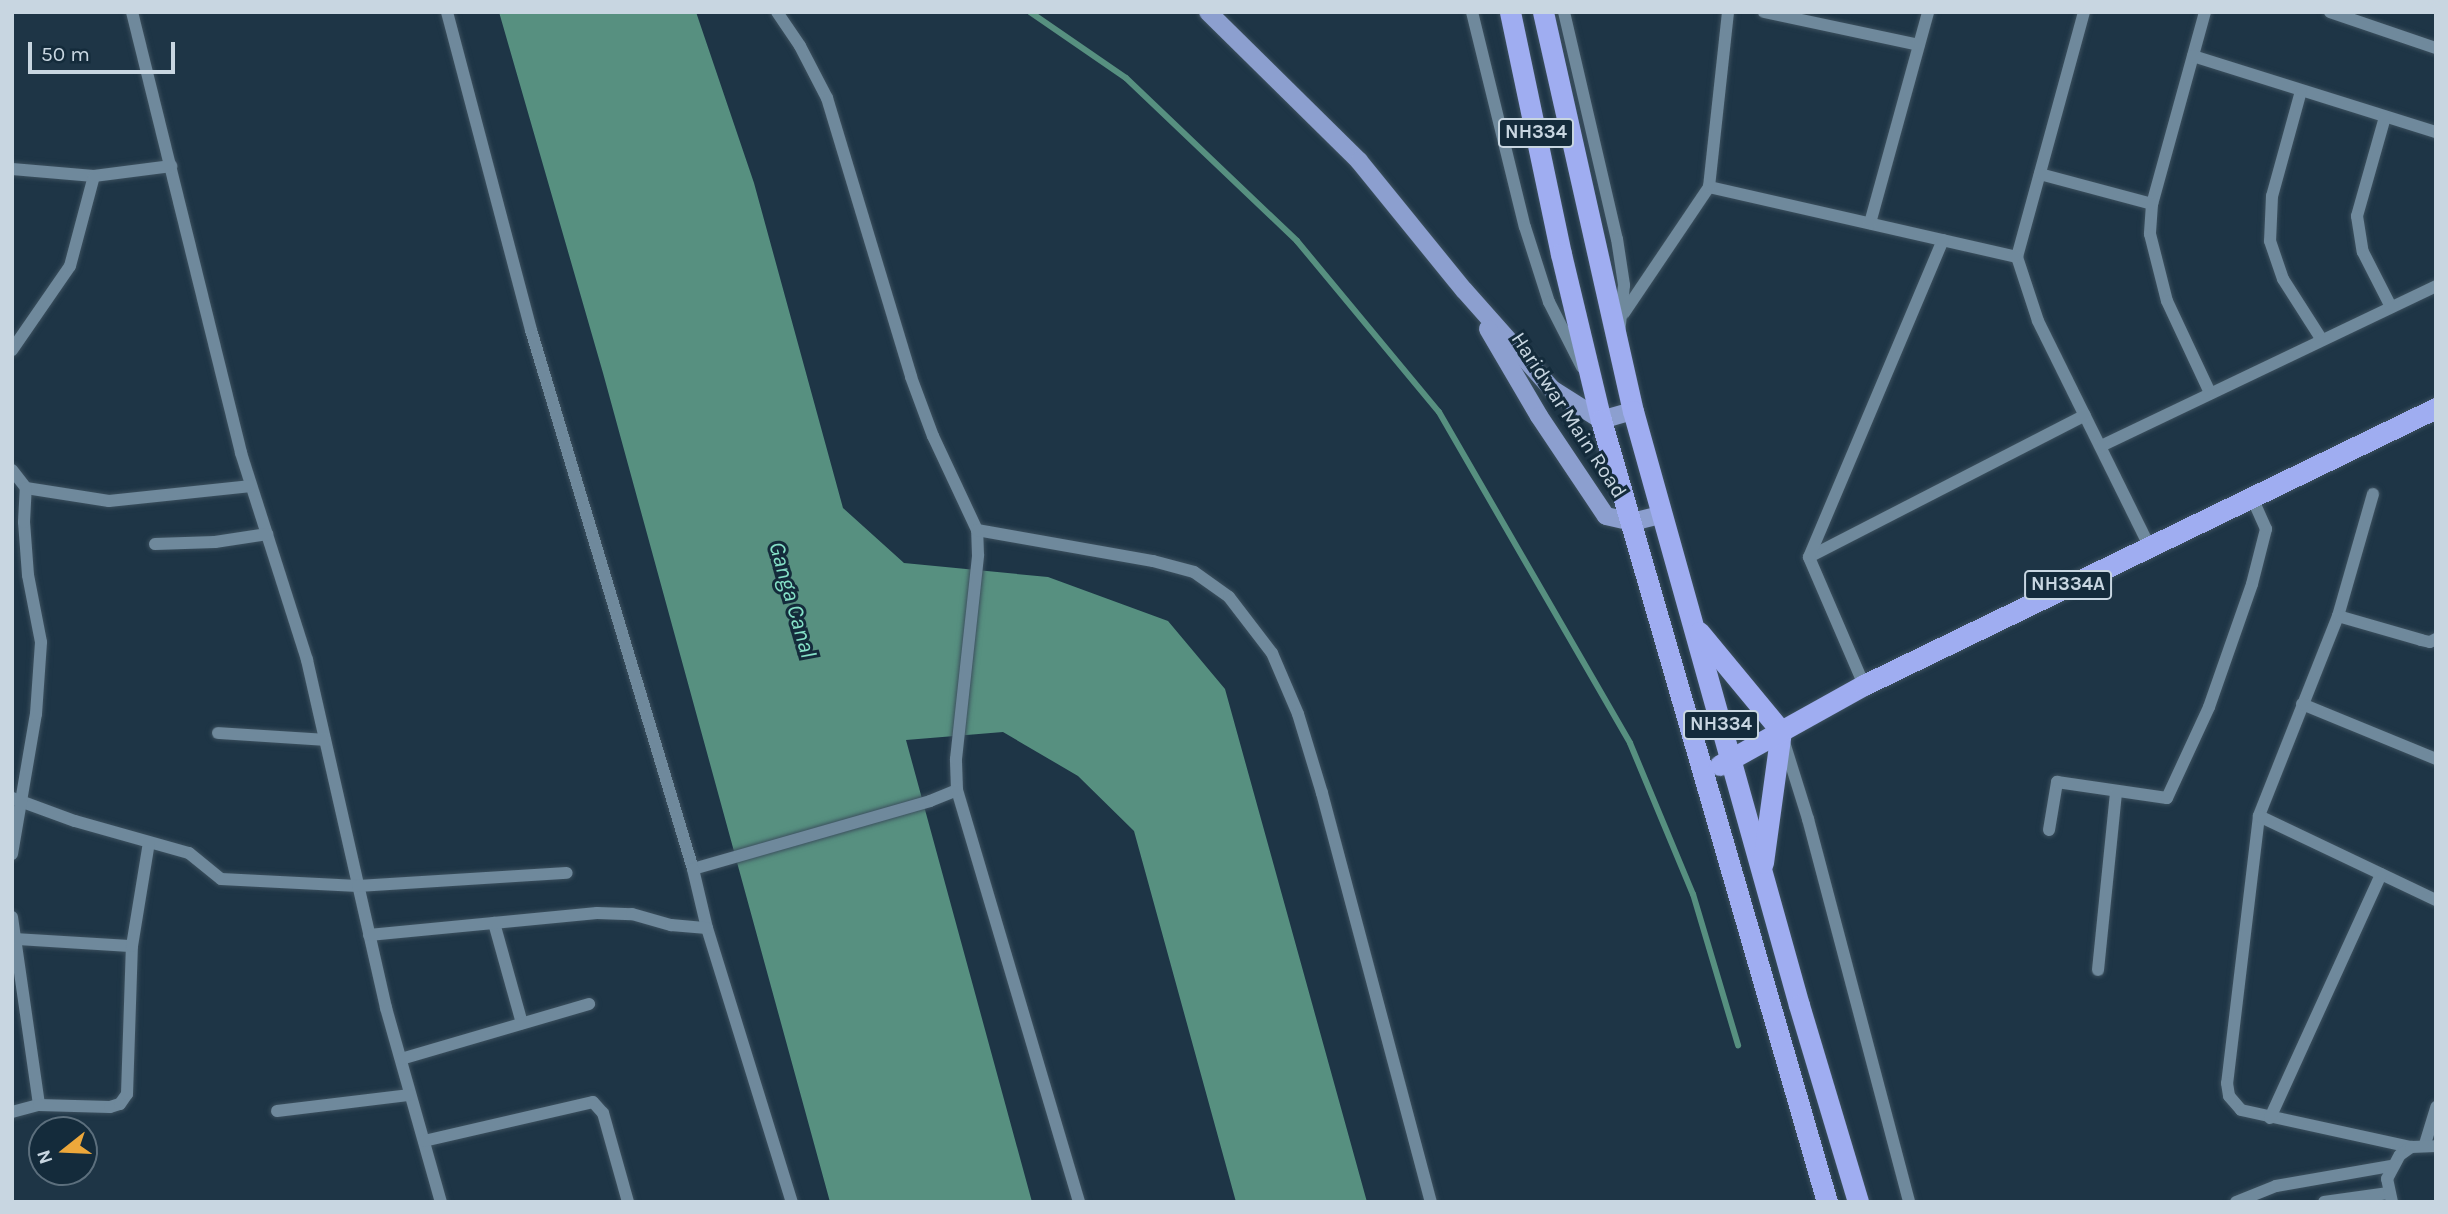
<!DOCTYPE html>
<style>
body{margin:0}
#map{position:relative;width:2448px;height:1214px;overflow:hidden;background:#1e3546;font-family:Karla,sans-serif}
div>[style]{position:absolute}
.water>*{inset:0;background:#579080}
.stream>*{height:6px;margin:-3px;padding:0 3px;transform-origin:3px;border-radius:3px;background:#579080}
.roads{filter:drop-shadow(0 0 2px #3c505e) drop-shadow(0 0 2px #3c505e)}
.minor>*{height:12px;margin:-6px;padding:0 6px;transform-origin:6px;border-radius:6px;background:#6f899c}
.major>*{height:18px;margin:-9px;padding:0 9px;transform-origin:9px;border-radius:9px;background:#8c9fcf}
.highway>*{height:21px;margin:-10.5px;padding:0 10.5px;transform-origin:10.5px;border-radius:10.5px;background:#9fadf1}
span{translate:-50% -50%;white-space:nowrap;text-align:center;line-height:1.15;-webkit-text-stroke:6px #142b3b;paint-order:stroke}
.shield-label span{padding:2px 5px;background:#142b3b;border:2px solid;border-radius:5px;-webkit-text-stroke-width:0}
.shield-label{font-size:19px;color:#c8d6e1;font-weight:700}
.street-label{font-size:21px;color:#c8d6e1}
.water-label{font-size:23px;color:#85e1c8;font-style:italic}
.frame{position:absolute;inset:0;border:14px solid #c8d6e1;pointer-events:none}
.north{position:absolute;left:28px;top:1116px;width:70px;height:70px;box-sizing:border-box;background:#142b3b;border:2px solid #5c6f7d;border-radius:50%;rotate:252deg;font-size:19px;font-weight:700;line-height:28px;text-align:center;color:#c8d6e1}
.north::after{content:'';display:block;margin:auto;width:24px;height:32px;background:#eda83b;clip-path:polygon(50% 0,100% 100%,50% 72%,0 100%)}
.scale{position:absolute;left:28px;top:42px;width:147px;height:32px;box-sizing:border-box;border:4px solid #c8d6e1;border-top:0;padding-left:9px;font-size:21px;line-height:24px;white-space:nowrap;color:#c8d6e1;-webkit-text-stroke:5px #142b3b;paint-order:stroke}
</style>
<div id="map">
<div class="water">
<div style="clip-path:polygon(499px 12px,696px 12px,754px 183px,843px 508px,904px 563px,1048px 577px,1168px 621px,1225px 689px,1367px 1202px,1236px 1202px,1134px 831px,1078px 776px,1003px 732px,906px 740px,1032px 1202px,830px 1202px,603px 373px)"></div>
</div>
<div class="stream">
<div style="left:1030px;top:12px;width:116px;rotate:34.5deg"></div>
<div style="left:1126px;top:78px;width:236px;rotate:43.6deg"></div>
<div style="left:1297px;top:241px;width:222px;rotate:50.3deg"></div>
<div style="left:1439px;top:412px;width:382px;rotate:60deg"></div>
<div style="left:1630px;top:743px;width:164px;rotate:67.4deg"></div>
<div style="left:1693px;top:894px;width:158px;rotate:73.4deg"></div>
</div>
<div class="roads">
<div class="minor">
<div style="left:132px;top:12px;width:454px;rotate:76.1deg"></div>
<div style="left:241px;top:453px;width:217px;rotate:72.3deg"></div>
<div style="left:307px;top:660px;width:357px;rotate:77.2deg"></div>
<div style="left:386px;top:1008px;width:202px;rotate:74.2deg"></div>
<div style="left:447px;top:12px;width:329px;rotate:75.2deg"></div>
<div style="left:531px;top:330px;width:563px;rotate:73.27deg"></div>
<div style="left:693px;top:869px;width:247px;rotate:-16deg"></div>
<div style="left:930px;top:801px;width:29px;rotate:-22deg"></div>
<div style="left:957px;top:790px;width:31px;rotate:-92deg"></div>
<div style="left:956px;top:759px;width:205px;rotate:-83.8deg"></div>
<div style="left:978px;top:555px;width:25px;rotate:-92deg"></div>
<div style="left:777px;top:12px;width:41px;rotate:55.9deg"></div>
<div style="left:800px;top:46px;width:59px;rotate:62.6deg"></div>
<div style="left:827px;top:98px;width:291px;rotate:73.2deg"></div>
<div style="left:911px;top:377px;width:63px;rotate:69.6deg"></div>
<div style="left:933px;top:436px;width:104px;rotate:64.9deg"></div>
<div style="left:977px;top:530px;width:179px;rotate:10deg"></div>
<div style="left:1153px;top:561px;width:42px;rotate:15deg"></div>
<div style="left:1194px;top:572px;width:43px;rotate:35.5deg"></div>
<div style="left:1229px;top:597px;width:71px;rotate:52.5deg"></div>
<div style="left:1272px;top:653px;width:66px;rotate:66.9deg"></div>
<div style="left:1298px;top:714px;width:83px;rotate:73.1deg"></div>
<div style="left:1322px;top:793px;width:423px;rotate:75.1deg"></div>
<div style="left:1472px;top:12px;width:221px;rotate:76.2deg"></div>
<div style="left:1525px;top:227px;width:79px;rotate:72.3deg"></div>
<div style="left:1549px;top:302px;width:73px;rotate:63.1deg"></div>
<div style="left:1564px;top:12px;width:233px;rotate:76.9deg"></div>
<div style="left:1617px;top:239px;width:47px;rotate:81.3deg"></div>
<div style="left:1624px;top:285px;width:49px;rotate:95.8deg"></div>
<div style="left:1764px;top:12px;width:158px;rotate:12deg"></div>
<div style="left:2084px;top:12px;width:254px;rotate:105.3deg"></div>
<div style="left:2017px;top:257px;width:67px;rotate:71.8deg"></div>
<div style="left:2038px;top:321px;width:251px;rotate:63.7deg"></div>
<div style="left:2205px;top:12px;width:199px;rotate:105.4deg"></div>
<div style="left:2152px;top:204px;width:30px;rotate:94deg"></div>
<div style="left:2150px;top:234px;width:69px;rotate:75.8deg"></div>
<div style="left:2167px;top:301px;width:102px;rotate:64.9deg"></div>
<div style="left:2330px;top:12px;width:112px;rotate:18.8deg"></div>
<div style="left:2193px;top:56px;width:255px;rotate:17.4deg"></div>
<div style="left:2301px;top:91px;width:109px;rotate:105.4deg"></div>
<div style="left:2272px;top:196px;width:45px;rotate:92.5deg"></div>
<div style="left:2270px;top:241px;width:40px;rotate:71.1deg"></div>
<div style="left:2283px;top:279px;width:72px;rotate:57.4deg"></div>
<div style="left:2385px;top:117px;width:103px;rotate:105.8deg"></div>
<div style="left:2357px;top:216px;width:36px;rotate:81deg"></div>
<div style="left:2363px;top:252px;width:62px;rotate:63deg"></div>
<div style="left:12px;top:169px;width:82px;rotate:4.9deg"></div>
<div style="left:2040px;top:174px;width:116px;rotate:15deg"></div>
<div style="left:1709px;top:187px;width:316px;rotate:12.8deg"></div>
<div style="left:1870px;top:223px;width:219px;rotate:-74.6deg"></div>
<div style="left:1624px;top:313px;width:152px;rotate:-56deg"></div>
<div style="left:1709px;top:187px;width:176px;rotate:-83.8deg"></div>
<div style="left:12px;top:350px;width:102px;rotate:-55.4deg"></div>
<div style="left:70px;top:266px;width:93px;rotate:-75.1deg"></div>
<div style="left:94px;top:176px;width:78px;rotate:-7.4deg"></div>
<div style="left:2101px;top:446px;width:371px;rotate:-25.5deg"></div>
<div style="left:12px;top:470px;width:23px;rotate:52deg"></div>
<div style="left:26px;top:488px;width:84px;rotate:8.9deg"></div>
<div style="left:109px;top:501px;width:143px;rotate:-6deg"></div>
<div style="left:2373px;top:494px;width:127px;rotate:106deg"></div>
<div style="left:2338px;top:616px;width:215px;rotate:111.6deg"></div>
<div style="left:2259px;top:816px;width:269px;rotate:96.8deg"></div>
<div style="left:2227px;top:1083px;width:13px;rotate:81deg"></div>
<div style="left:2229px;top:1096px;width:18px;rotate:49deg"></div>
<div style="left:2241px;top:1110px;width:174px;rotate:12.3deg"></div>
<div style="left:155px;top:544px;width:60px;rotate:-1.9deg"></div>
<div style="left:215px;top:542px;width:53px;rotate:-8.7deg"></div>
<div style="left:1809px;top:557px;width:310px;rotate:-27.2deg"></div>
<div style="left:2338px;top:616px;width:86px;rotate:16.1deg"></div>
<div style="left:2421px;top:640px;width:9px;rotate:13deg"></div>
<div style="left:2430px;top:642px;width:7px;rotate:-27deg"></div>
<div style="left:1864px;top:685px;width:139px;rotate:-113.3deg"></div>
<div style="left:1809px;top:557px;width:344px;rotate:-67.1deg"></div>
<div style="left:2302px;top:704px;width:145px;rotate:22.3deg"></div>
<div style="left:218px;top:733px;width:107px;rotate:3.7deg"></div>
<div style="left:1784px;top:742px;width:81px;rotate:72.7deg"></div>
<div style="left:1808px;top:819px;width:396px;rotate:75.2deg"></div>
<div style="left:957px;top:790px;width:430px;rotate:73.5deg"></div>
<div style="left:12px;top:798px;width:67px;rotate:20.1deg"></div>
<div style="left:75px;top:821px;width:118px;rotate:15.7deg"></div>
<div style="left:189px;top:853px;width:41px;rotate:39.1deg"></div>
<div style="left:221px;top:879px;width:137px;rotate:2.9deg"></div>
<div style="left:358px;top:886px;width:209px;rotate:-3.6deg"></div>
<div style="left:2259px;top:816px;width:196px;rotate:25.4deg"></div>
<div style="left:2049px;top:830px;width:49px;rotate:-80.5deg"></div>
<div style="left:2057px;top:782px;width:111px;rotate:8.3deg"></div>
<div style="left:2167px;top:798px;width:100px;rotate:-65.2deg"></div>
<div style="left:2209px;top:707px;width:130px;rotate:-70.7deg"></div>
<div style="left:2252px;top:584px;width:57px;rotate:-75.7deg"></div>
<div style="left:2266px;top:529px;width:34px;rotate:-114deg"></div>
<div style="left:12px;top:854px;width:142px;rotate:-80.3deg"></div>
<div style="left:36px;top:714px;width:72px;rotate:-86deg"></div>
<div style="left:41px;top:642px;width:68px;rotate:-101deg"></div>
<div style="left:28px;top:575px;width:53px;rotate:-94.3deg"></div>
<div style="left:24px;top:522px;width:34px;rotate:-87deg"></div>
<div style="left:693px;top:869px;width:61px;rotate:76.7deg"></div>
<div style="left:707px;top:928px;width:287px;rotate:72.8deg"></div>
<div style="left:12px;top:917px;width:190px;rotate:81.8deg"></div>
<div style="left:494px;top:923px;width:104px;rotate:74.4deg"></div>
<div style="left:369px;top:935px;width:229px;rotate:-5.5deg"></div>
<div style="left:597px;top:913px;width:35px;rotate:2deg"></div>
<div style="left:632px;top:914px;width:41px;rotate:15.8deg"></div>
<div style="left:671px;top:925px;width:36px;rotate:5deg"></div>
<div style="left:16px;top:939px;width:116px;rotate:3.5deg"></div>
<div style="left:2098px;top:970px;width:178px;rotate:-84.2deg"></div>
<div style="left:401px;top:1059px;width:196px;rotate:-16.3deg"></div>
<div style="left:277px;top:1111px;width:134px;rotate:-6.9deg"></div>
<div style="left:12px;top:1112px;width:28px;rotate:-15deg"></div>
<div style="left:39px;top:1105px;width:71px;rotate:1.6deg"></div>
<div style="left:110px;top:1107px;width:10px;rotate:-17deg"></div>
<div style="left:120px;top:1104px;width:12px;rotate:-55deg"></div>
<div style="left:127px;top:1094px;width:148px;rotate:-88.1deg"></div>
<div style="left:132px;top:946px;width:105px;rotate:-80.7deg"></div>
<div style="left:2270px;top:1118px;width:268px;rotate:-65.5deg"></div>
<div style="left:424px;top:1141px;width:173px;rotate:-13deg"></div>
<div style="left:593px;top:1102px;width:15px;rotate:48deg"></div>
<div style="left:603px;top:1113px;width:92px;rotate:74.3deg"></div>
<div style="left:2425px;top:1144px;width:39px;rotate:-73deg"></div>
<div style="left:2236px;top:1202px;width:43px;rotate:-21.8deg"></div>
<div style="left:2276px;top:1186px;width:117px;rotate:-9.9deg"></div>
<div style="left:2324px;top:1202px;width:65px;rotate:-8deg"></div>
<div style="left:2392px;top:1202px;width:24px;rotate:-102deg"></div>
<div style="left:2387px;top:1179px;width:27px;rotate:-62deg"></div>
<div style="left:2400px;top:1155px;width:14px;rotate:-36deg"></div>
<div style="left:2411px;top:1147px;width:25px;rotate:-2deg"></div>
</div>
<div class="major">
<div style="left:1208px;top:12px;width:212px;rotate:44.6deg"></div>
<div style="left:1359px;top:161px;width:166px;rotate:50.9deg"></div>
<div style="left:1464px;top:290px;width:132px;rotate:48.4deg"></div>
<div style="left:1552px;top:389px;width:58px;rotate:32.3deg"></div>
<div style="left:1601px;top:420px;width:33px;rotate:-16deg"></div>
<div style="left:1488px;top:329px;width:101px;rotate:59.6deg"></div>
<div style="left:1539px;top:416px;width:120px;rotate:56.2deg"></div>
<div style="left:1606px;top:516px;width:27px;rotate:13deg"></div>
<div style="left:1632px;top:522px;width:30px;rotate:-14deg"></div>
</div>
<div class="highway">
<div style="left:1510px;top:12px;width:247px;rotate:78.1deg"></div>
<div style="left:1561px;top:254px;width:171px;rotate:76.5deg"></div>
<div style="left:1601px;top:420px;width:814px;rotate:73.88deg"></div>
<div style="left:1543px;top:12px;width:409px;rotate:77.3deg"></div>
<div style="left:1633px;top:411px;width:617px;rotate:74.39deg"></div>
<div style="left:1799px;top:1005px;width:206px;rotate:73.3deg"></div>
<div style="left:1699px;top:632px;width:129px;rotate:50.4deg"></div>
<div style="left:1781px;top:731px;width:133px;rotate:97.8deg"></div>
<div style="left:1720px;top:765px;width:165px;rotate:-29.1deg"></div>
<div style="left:1864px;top:685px;width:636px;rotate:-25.84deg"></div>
</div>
</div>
<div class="shield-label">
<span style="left:1536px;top:133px">NH334</span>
<span style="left:2068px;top:585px">NH334A</span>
<span style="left:1721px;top:725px">NH334</span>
</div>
<div class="street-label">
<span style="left:1569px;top:415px;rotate:57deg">Haridwar Main Road</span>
</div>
<div class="water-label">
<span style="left:792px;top:600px;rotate:74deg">Ganga Canal</span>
</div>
<div class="frame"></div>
<div class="north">N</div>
<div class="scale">50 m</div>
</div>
